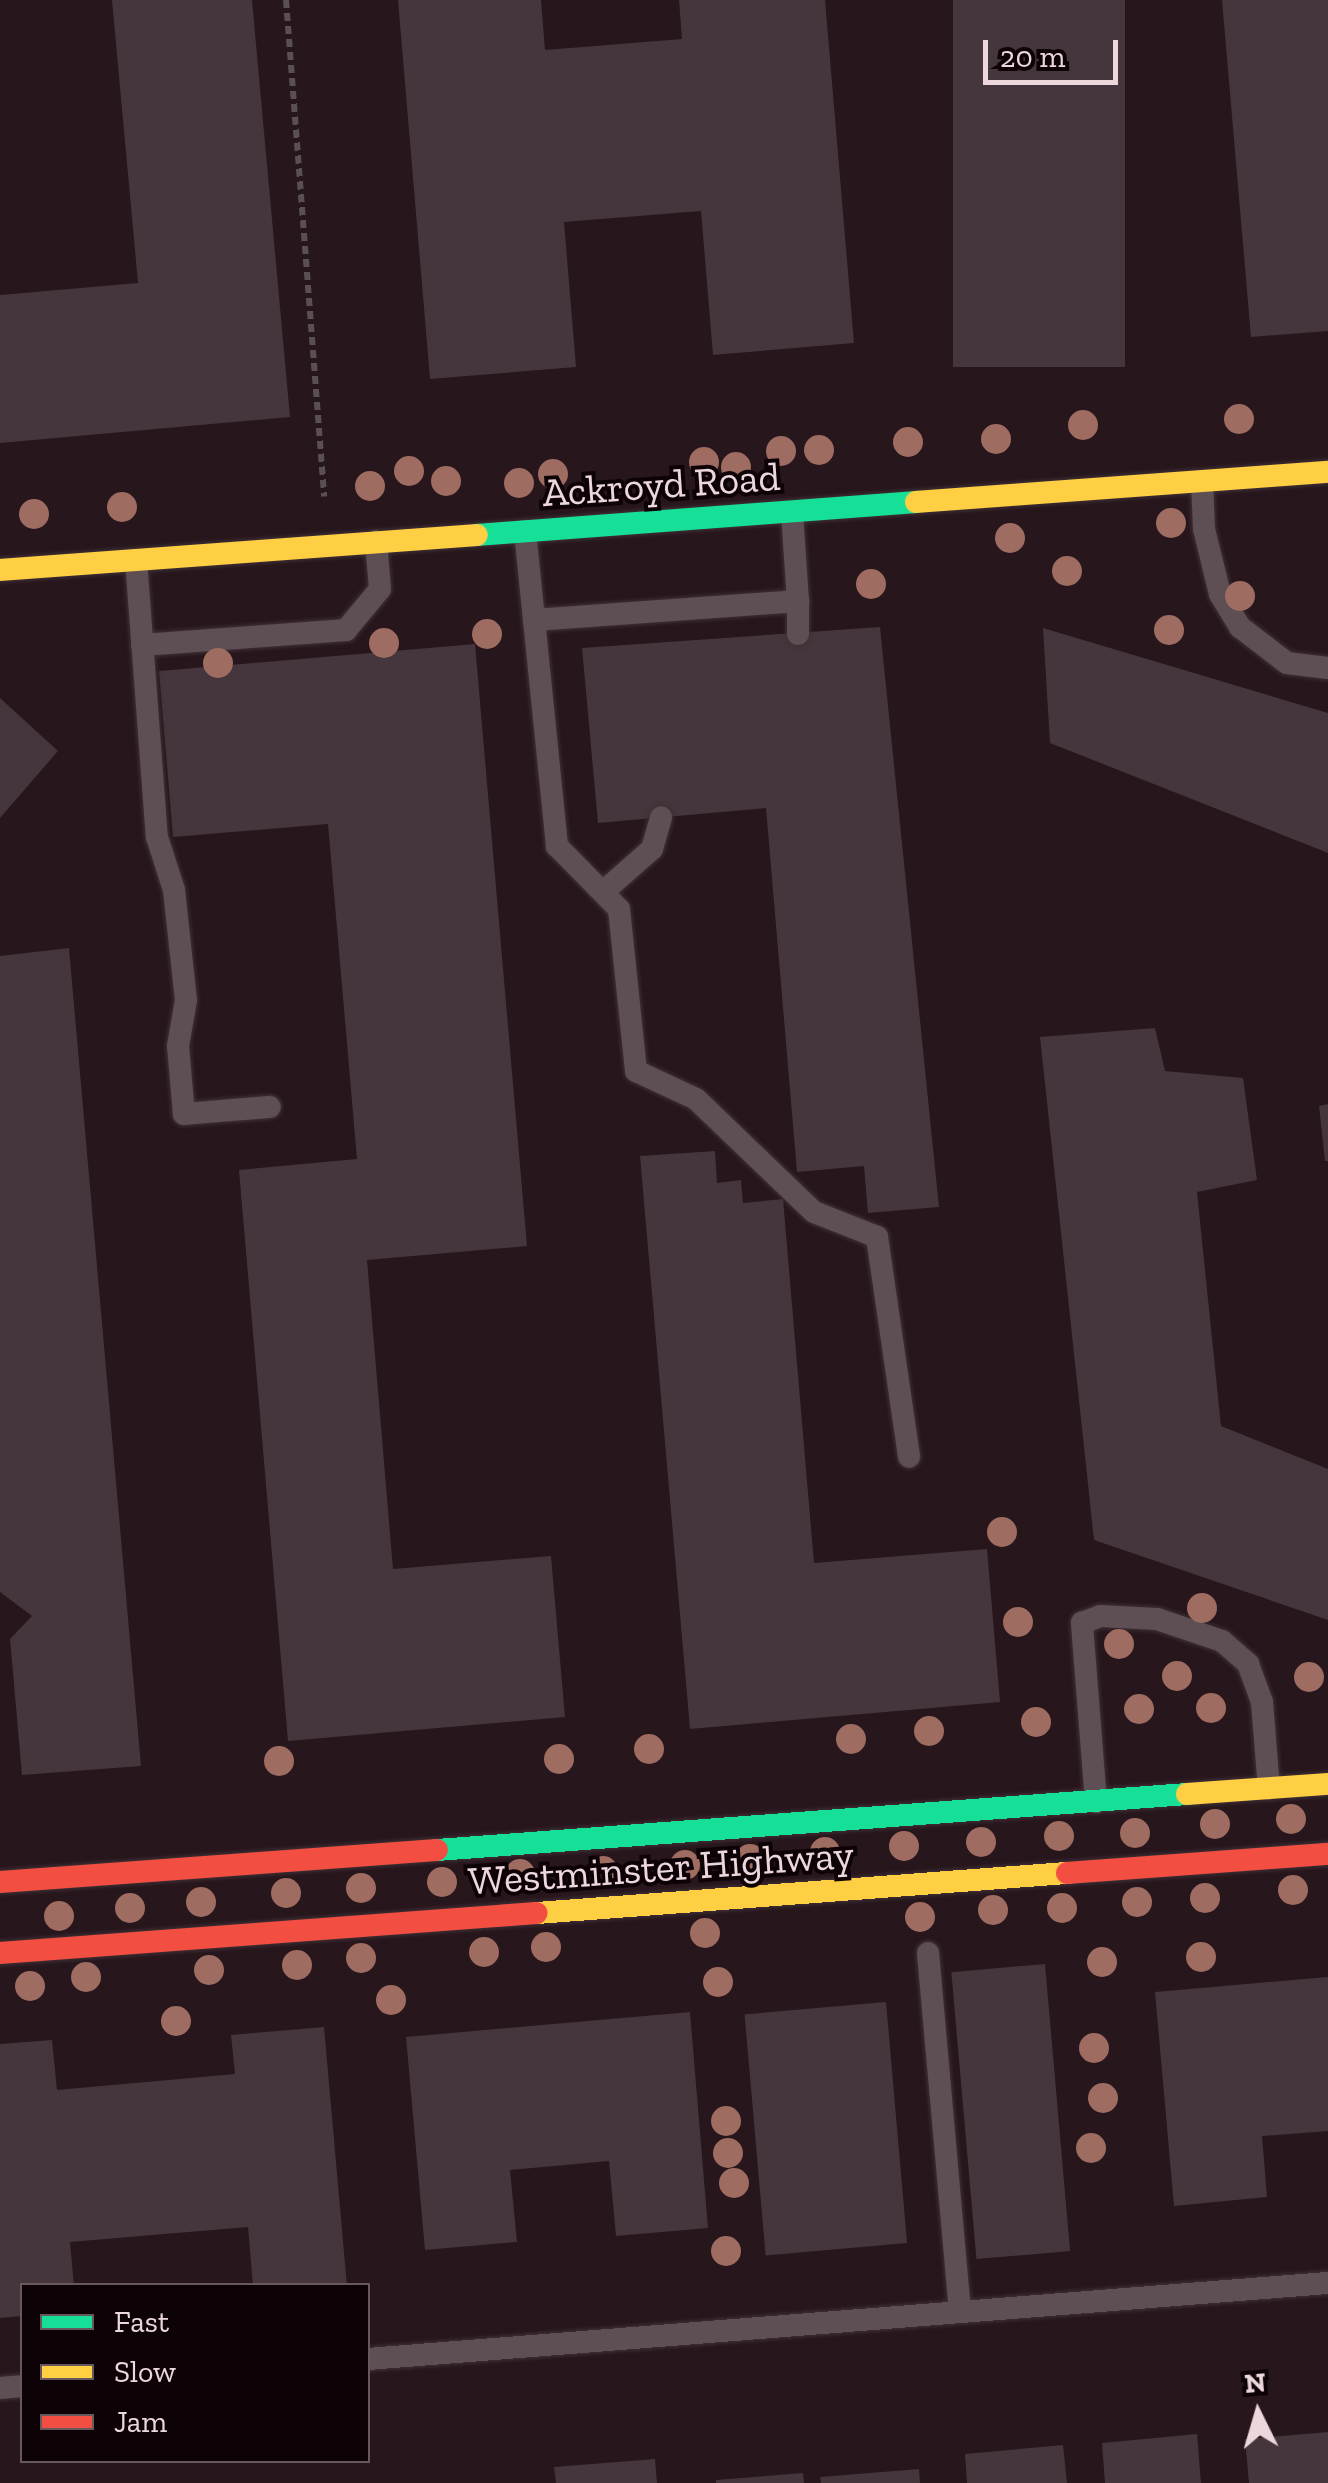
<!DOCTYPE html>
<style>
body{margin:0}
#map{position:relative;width:1328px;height:2483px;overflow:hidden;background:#27161c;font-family:"Zilla Slab",serif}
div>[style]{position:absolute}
.building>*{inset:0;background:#44363c;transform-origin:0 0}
.path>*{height:6px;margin-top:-3px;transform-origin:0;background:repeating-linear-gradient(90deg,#5a4f52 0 8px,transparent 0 13px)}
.roads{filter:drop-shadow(0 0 2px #3f3136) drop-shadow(0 0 2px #3f3136)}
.lane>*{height:22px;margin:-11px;padding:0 11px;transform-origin:11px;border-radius:11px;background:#5d4f53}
.fast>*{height:22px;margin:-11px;padding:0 11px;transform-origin:11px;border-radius:11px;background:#16e098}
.slow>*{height:22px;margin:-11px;padding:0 11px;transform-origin:11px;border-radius:11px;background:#ffcf43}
.jam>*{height:22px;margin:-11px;padding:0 11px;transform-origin:11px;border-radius:11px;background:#f24e42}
.trees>*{width:30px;height:30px;margin:-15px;border-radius:50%;background:#9e6c60}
span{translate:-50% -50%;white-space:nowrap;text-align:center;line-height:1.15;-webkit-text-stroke:8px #0d0306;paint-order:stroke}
.street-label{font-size:40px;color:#ecd7dc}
.legend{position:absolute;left:20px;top:2283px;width:350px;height:180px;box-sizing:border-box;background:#0d0306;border:2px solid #66585c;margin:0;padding:12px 18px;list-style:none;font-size:30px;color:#ecd7dc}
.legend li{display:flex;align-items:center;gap:20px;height:50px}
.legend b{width:50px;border:2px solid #66585c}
.north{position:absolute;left:1208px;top:2363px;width:100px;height:100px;-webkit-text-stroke:8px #0d0306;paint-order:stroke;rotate:355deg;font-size:28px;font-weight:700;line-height:40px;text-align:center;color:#ecd7dc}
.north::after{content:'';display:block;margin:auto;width:35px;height:45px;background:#ecd7dc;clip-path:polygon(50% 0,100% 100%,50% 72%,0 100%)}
.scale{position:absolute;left:983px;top:40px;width:135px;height:45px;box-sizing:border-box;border:5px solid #ecd7dc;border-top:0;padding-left:12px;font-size:30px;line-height:35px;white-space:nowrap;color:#ecd7dc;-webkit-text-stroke:8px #0d0306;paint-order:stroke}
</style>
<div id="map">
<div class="building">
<div style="clip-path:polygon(112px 0,252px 0,290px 417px,0 443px,0 295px,138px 283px)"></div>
<div style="clip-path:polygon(398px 0,541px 0,545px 50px,682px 39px,679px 0,825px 0,854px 343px,713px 355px,701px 211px,564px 222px,576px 367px,430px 379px)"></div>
<div style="left:953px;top:0;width:172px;height:367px"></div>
<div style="clip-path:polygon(1222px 0,1328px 0,1328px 331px,1251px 337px)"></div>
<div style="clip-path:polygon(880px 627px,939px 1207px,868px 1213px,864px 1166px,797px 1172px,766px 808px,598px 823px,582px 648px)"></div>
<div style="clip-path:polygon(1043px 628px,1328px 713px,1328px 853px,1050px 743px)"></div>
<div style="clip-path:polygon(475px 644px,527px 1246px,367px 1260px,393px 1569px,551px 1556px,565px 1717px,288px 1741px,239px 1170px,357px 1159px,328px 824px,173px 837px,159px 671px)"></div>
<div style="clip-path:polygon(0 698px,58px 751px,0 818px)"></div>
<div style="clip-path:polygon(69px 948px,141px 1766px,22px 1775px,10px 1639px,32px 1616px,0 1592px,0 956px)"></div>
<div style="clip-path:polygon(1155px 1028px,1165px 1071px,1243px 1078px,1257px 1180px,1197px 1192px,1221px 1426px,1328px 1469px,1328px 1620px,1094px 1540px,1040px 1037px)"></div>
<div style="clip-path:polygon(1328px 1104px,1328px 1161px,1325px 1161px,1319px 1106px)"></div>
<div style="clip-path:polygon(715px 1151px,717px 1183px,741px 1180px,743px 1203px,783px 1199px,814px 1563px,987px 1549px,1000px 1702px,690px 1729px,640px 1156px)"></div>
<div style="left:1045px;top:1964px;width:288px;height:94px;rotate:85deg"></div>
<div style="clip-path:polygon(1328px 1977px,1328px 2131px,1262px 2136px,1267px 2197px,1174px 2206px,1155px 1992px)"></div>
<div style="left:886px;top:2002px;width:242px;height:142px;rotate:85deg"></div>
<div style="clip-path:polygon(690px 2012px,708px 2228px,616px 2236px,609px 2161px,510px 2170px,517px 2242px,425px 2250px,406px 2037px)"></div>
<div style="clip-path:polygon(324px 2027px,347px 2286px,253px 2286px,248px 2227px,70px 2242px,74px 2286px,22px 2286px,22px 2316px,0 2318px,0 2044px,52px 2040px,57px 2090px,235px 2074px,231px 2035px)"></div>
<div style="clip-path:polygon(1328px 2432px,1328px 2483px,1249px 2483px,1245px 2439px)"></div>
<div style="clip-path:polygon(1197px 2434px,1201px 2483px,1105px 2483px,1102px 2443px)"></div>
<div style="clip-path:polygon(1063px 2445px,1067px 2483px,967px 2483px,965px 2454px)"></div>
<div style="clip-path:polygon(655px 2459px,657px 2483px,556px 2483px,554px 2467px)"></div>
<div style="clip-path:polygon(919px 2469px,920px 2483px,821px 2483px,820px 2477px)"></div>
<div style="clip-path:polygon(803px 2473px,804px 2483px,716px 2483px,716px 2480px)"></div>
</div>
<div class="path">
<div style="left:286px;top:0;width:498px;rotate:85.6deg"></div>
</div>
<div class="roads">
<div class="lane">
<div style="left:1202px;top:481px;width:48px;rotate:87.6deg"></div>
<div style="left:1204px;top:529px;width:67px;rotate:76.2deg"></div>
<div style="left:1220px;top:594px;width:39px;rotate:59deg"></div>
<div style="left:1240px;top:627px;width:59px;rotate:37.5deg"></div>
<div style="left:1287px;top:663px;width:41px;rotate:7deg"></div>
<div style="left:525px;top:531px;width:317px;rotate:84.2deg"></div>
<div style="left:557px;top:846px;width:88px;rotate:45.5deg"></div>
<div style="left:619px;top:909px;width:163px;rotate:84deg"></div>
<div style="left:636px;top:1071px;width:66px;rotate:25deg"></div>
<div style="left:696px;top:1099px;width:163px;rotate:43.8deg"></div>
<div style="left:814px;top:1212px;width:68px;rotate:21.6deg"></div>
<div style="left:877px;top:1237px;width:222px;rotate:81.7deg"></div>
<div style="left:136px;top:560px;width:278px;rotate:85.7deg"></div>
<div style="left:157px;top:837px;width:56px;rotate:72.2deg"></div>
<div style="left:174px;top:890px;width:111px;rotate:83.8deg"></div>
<div style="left:186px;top:1000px;width:47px;rotate:99.9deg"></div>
<div style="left:178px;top:1046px;width:68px;rotate:85deg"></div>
<div style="left:184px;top:1114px;width:86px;rotate:-4.7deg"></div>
<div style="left:534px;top:620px;width:265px;rotate:-4.1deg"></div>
<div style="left:798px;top:601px;width:88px;rotate:-93.9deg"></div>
<div style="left:798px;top:634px;width:33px;rotate:-90deg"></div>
<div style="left:142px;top:645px;width:205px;rotate:-4.2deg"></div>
<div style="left:346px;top:630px;width:53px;rotate:-50.3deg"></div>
<div style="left:380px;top:589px;width:48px;rotate:-94.8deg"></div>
<div style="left:603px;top:892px;width:65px;rotate:-41.3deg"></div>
<div style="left:652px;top:849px;width:33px;rotate:-74deg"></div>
<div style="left:1096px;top:1802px;width:180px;rotate:-94.5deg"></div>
<div style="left:1082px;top:1623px;width:19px;rotate:-21deg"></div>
<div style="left:1100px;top:1616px;width:57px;rotate:3deg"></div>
<div style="left:1157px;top:1619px;width:69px;rotate:18.7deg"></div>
<div style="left:1222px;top:1641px;width:35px;rotate:41deg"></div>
<div style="left:1248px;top:1664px;width:40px;rotate:69.8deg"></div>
<div style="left:1262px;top:1702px;width:87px;rotate:85.4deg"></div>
<div style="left:928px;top:1953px;width:360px;rotate:84.9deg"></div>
<div style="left:368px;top:2359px;width:963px;rotate:-4.53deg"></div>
<div style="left:0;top:2388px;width:22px;rotate:-5deg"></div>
</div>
<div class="fast">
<div style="left:477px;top:535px;width:440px;rotate:-4.3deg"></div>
<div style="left:437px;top:1850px;width:752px;rotate:-4.27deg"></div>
</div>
<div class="slow">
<div style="left:916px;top:502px;width:413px;rotate:-4.2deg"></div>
<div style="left:0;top:570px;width:478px;rotate:-4.2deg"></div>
<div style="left:1187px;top:1794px;width:141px;rotate:-4.1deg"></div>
<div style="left:537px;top:1913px;width:532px;rotate:-4.32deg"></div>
</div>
<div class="jam">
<div style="left:1067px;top:1873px;width:262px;rotate:-4.2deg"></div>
<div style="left:0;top:1882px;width:438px;rotate:-4.2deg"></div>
<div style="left:0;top:1953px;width:538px;rotate:-4.26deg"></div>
</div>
</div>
<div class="trees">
<div style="left:1239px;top:419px"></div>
<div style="left:1083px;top:425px"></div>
<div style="left:996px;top:439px"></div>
<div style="left:908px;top:442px"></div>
<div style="left:819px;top:450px"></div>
<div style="left:781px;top:451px"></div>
<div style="left:704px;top:462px"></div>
<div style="left:736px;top:467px"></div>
<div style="left:409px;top:471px"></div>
<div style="left:553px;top:474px"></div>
<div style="left:446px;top:481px"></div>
<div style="left:519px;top:483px"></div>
<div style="left:370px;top:486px"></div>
<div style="left:122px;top:507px"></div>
<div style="left:34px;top:514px"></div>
<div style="left:1171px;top:523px"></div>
<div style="left:1010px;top:538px"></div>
<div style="left:1067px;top:571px"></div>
<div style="left:871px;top:584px"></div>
<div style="left:1240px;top:596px"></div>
<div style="left:1169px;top:630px"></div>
<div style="left:487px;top:634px"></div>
<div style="left:384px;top:643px"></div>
<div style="left:218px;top:663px"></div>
<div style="left:1002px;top:1532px"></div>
<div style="left:1202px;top:1608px"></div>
<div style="left:1018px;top:1622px"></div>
<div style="left:1119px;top:1644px"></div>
<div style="left:1177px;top:1676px"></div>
<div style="left:1309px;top:1677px"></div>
<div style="left:1211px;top:1708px"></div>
<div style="left:1139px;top:1709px"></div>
<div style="left:1036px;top:1722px"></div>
<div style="left:929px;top:1731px"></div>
<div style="left:851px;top:1739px"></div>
<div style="left:649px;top:1749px"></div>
<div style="left:559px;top:1759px"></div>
<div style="left:279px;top:1761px"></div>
<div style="left:1291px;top:1819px"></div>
<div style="left:1215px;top:1824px"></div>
<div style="left:1135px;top:1833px"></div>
<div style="left:1059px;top:1836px"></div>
<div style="left:981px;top:1842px"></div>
<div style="left:904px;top:1846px"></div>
<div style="left:825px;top:1852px"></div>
<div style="left:750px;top:1859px"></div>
<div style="left:685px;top:1865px"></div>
<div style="left:603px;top:1871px"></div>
<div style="left:520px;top:1874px"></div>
<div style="left:442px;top:1882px"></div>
<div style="left:361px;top:1888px"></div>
<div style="left:1293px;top:1890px"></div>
<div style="left:286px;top:1893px"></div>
<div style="left:1205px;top:1898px"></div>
<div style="left:201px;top:1902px"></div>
<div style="left:1137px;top:1902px"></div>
<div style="left:130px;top:1908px"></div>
<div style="left:1062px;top:1908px"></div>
<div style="left:993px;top:1910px"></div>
<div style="left:59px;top:1916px"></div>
<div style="left:920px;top:1917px"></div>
<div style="left:705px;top:1933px"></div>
<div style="left:546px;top:1947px"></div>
<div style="left:484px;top:1952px"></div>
<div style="left:1201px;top:1957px"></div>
<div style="left:361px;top:1958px"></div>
<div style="left:1102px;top:1962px"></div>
<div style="left:297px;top:1965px"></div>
<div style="left:209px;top:1970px"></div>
<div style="left:86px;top:1977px"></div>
<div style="left:718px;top:1982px"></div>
<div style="left:30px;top:1986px"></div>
<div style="left:391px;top:2000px"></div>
<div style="left:176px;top:2021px"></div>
<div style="left:1094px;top:2048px"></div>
<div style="left:1103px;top:2098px"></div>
<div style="left:726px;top:2121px"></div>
<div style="left:1091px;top:2148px"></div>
<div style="left:728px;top:2153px"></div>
<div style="left:734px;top:2183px"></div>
<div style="left:726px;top:2251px"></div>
</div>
<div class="street-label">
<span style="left:661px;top:484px;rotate:-4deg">Ackroyd Road</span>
<span style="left:661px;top:1867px;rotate:-4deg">Westminster Highway</span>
</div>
<ul class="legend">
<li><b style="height:12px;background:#16e098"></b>Fast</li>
<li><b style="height:12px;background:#ffcf43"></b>Slow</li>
<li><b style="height:12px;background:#f24e42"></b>Jam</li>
</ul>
<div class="north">N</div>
<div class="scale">20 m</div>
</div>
